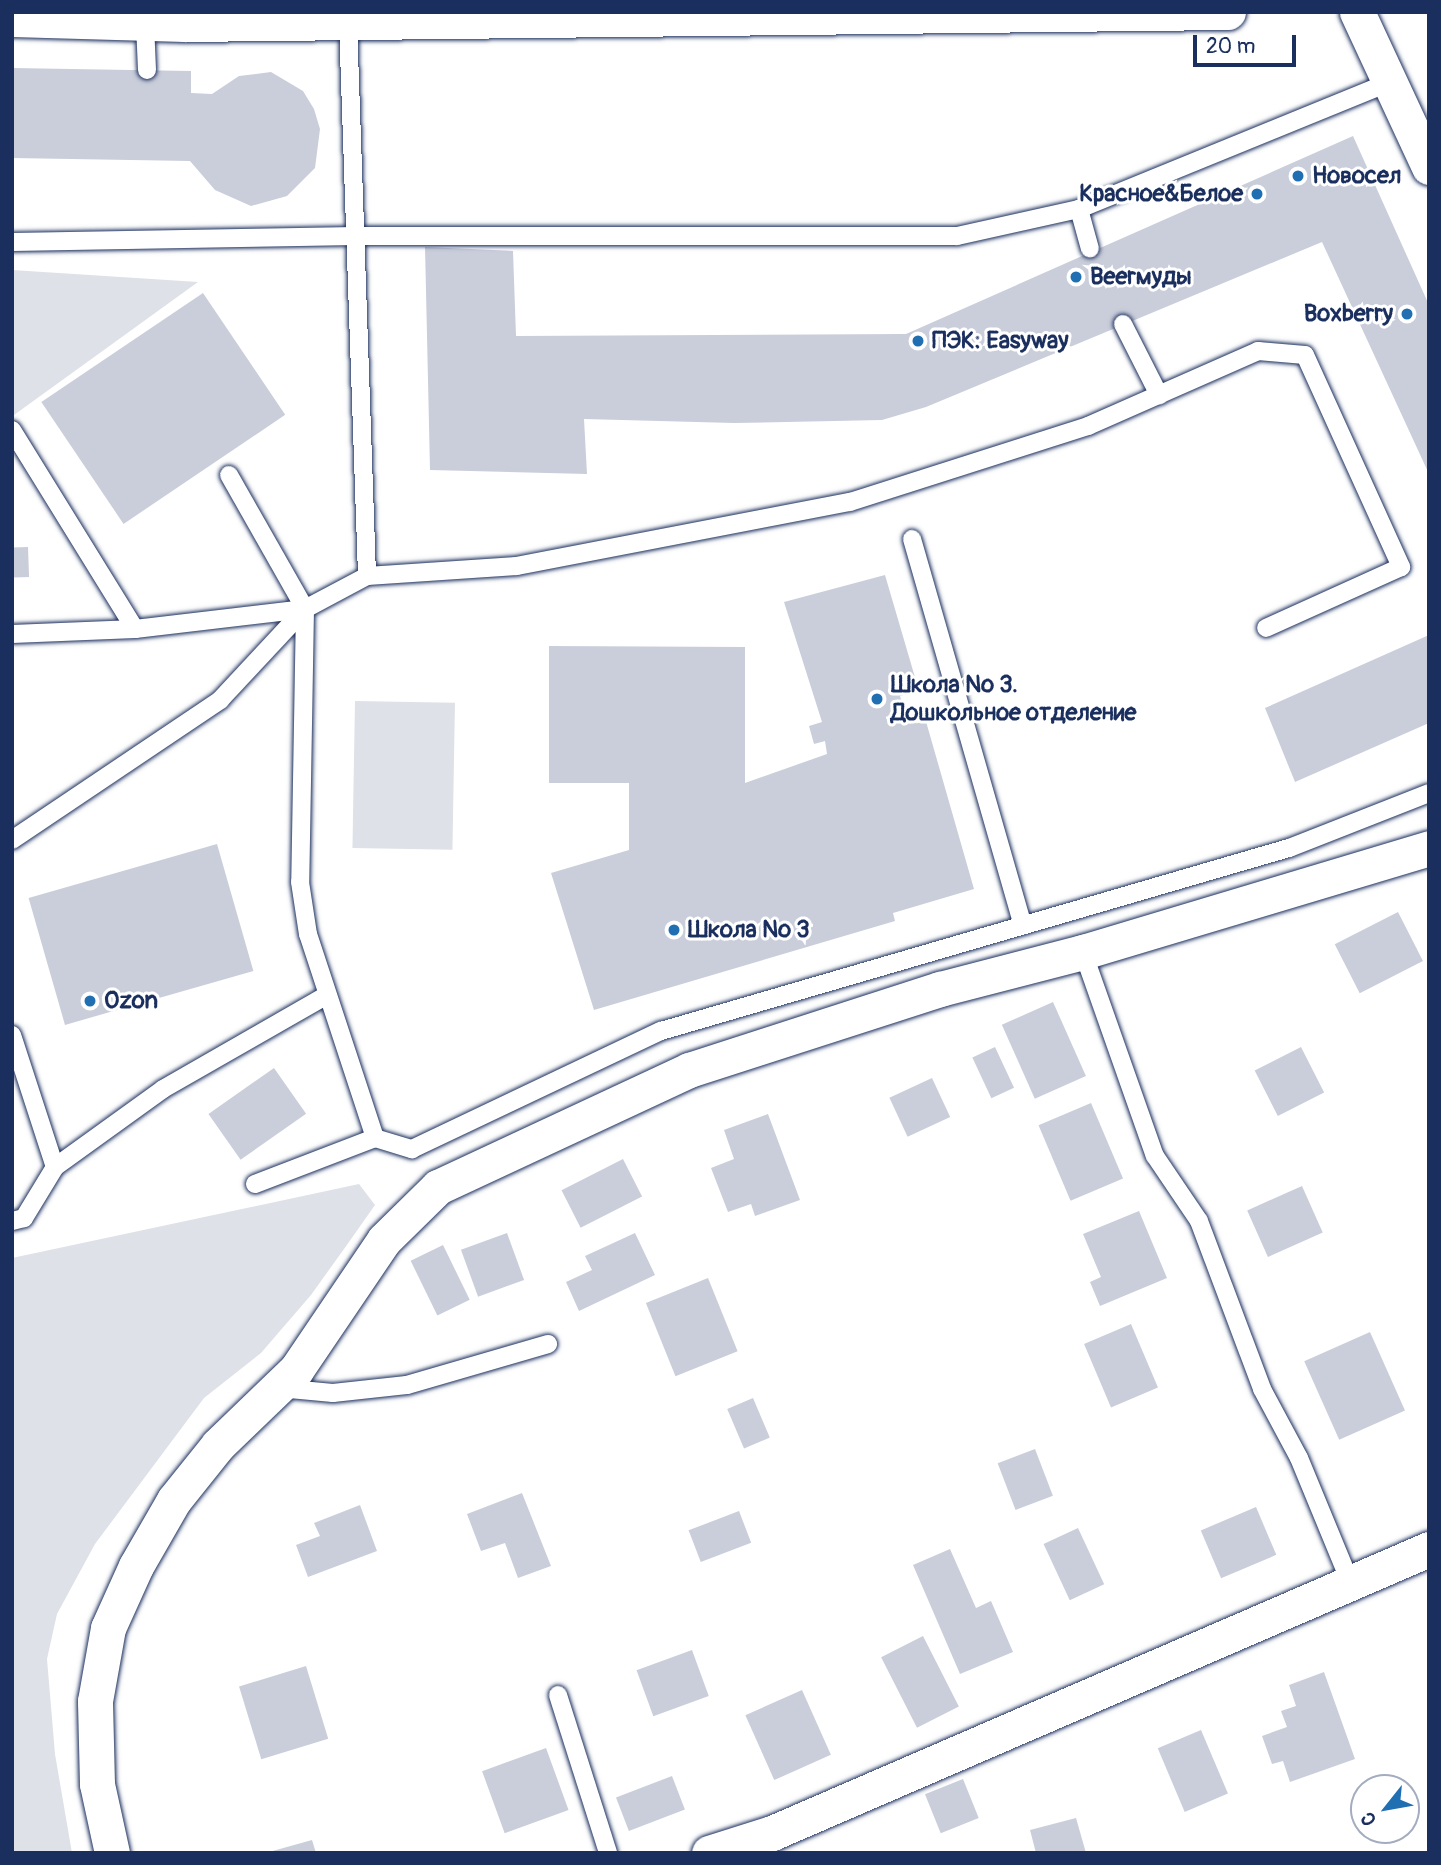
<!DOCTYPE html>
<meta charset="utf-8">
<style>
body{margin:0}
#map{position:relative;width:1441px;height:1865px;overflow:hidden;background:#fff;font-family:Pangolin,sans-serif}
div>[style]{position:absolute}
.green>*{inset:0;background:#dee1e7;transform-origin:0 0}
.building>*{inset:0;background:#caceda;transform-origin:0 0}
.roads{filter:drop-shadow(0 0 2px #1b2f5e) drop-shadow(0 0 2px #1b2f5e)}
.service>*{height:18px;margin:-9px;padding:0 9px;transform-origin:9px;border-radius:9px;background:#fff}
.minor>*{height:35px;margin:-17.5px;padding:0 17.5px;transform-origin:17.5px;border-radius:17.5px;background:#fff}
.dots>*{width:19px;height:19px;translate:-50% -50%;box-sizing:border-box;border:4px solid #fff;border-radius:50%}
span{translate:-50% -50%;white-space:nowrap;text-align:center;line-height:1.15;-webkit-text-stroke:6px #fff;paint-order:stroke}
.poi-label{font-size:24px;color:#1b2f5e;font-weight:700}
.left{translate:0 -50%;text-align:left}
.right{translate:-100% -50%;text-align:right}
.frame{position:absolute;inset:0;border:14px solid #1b2f5e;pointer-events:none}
.north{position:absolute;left:1350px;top:1774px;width:70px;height:70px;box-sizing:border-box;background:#fff;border:2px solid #a4acbf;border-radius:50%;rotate:239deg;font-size:19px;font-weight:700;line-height:28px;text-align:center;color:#1b2f5e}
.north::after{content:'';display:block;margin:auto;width:24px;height:32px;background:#1f6fb2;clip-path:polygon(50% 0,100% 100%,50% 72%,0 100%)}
.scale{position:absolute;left:1193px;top:35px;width:103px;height:32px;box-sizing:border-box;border:4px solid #1b2f5e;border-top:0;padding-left:9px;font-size:21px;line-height:24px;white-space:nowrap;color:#1b2f5e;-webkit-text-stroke:5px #fff;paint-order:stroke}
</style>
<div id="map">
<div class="green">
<div style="clip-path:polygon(12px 270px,198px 282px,14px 415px)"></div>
<div style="left:355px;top:701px;width:100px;height:147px;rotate:1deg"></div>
<div style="clip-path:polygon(359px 1184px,375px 1205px,349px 1242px,311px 1295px,261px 1353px,204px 1398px,95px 1544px,57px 1614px,47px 1659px,55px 1754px,72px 1853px,12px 1853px,12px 1258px)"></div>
</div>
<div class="building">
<div style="clip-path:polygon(12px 68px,191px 71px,191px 93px,212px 94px,239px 76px,271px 72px,303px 91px,314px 109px,320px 129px,315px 168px,287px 196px,251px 206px,215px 190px,190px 161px,12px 158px)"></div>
<div style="clip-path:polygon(1353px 136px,1429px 305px,1429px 474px,1322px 242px,926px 407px,882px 420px,734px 423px,584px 419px,587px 474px,430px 470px,425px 247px,513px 251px,516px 336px,906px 334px)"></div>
<div style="left:203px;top:293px;width:147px;height:195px;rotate:56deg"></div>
<div style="left:28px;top:547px;width:30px;height:16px;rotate:88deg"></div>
<div style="clip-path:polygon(885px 575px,919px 691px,900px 696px,906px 716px,923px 711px,974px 889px,893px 913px,895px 921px,594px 1010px,551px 873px,629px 850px,629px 783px,549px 783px,549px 646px,745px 647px,745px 783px,827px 754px,825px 741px,814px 744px,809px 726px,822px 722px,784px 602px)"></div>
<div style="clip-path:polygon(1429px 635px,1429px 723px,1295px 782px,1265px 708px)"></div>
<div style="left:217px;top:844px;width:132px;height:196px;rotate:74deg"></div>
<div style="left:1398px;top:912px;width:55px;height:71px;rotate:63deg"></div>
<div style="left:1053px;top:1002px;width:81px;height:56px;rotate:66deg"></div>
<div style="left:995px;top:1047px;width:45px;height:25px;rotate:65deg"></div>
<div style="left:1301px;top:1047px;width:51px;height:52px;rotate:63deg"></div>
<div style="left:274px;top:1068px;width:56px;height:80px;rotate:55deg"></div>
<div style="left:932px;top:1078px;width:43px;height:47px;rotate:65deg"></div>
<div style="left:1091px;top:1103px;width:82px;height:57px;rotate:67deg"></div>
<div style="clip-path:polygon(768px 1114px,800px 1200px,755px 1216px,751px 1204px,728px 1212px,711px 1168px,734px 1159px,724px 1130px)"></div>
<div style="left:623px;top:1159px;width:42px;height:69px;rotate:63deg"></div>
<div style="left:1302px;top:1186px;width:51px;height:60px;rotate:66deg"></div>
<div style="clip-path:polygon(1139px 1211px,1167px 1278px,1100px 1306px,1090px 1282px,1101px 1277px,1083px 1234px)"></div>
<div style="left:507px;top:1233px;width:50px;height:49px;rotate:70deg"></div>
<div style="clip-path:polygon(635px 1233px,655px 1275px,579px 1311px,566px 1282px,592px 1270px,585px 1256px)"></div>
<div style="left:443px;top:1245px;width:61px;height:36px;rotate:64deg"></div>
<div style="left:708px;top:1278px;width:79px;height:67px;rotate:68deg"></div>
<div style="left:1131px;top:1324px;width:69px;height:51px;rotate:67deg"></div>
<div style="left:1370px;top:1332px;width:86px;height:72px;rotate:66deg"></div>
<div style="left:753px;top:1398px;width:43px;height:28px;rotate:67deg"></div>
<div style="left:1035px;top:1449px;width:50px;height:40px;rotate:69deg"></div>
<div style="clip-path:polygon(522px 1493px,551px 1566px,518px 1578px,505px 1543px,481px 1551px,467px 1514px)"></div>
<div style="clip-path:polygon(360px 1505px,377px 1551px,308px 1577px,296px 1545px,320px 1536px,314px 1523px)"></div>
<div style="left:1256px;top:1507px;width:52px;height:60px;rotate:67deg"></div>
<div style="left:739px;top:1511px;width:34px;height:54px;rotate:69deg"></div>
<div style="left:1078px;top:1528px;width:62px;height:38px;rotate:65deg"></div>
<div style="clip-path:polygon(950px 1549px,976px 1608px,991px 1601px,1013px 1652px,960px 1674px,913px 1565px)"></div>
<div style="left:923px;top:1636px;width:79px;height:47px;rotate:63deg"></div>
<div style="left:692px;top:1650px;width:49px;height:59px;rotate:70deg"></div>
<div style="left:306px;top:1666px;width:76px;height:70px;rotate:73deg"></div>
<div style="clip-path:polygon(1324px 1672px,1355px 1759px,1290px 1782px,1283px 1761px,1272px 1764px,1262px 1736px,1287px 1727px,1281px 1711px,1296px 1706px,1289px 1685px)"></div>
<div style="left:802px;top:1690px;width:71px;height:62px;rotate:66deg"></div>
<div style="left:1201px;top:1730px;width:69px;height:47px;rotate:67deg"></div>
<div style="left:546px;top:1748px;width:66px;height:68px;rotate:70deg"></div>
<div style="left:672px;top:1776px;width:36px;height:60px;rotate:69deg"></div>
<div style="left:963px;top:1779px;width:42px;height:41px;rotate:68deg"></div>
<div style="clip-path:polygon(1076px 1818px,1086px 1853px,1036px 1853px,1030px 1830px)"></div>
<div style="clip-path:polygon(312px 1840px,316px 1853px,270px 1853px,269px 1852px)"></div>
</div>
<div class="roads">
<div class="service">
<div style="left:348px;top:23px;width:553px;rotate:88.03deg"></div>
<div style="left:145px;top:24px;width:46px;rotate:87.5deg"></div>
<div style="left:1079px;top:209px;width:41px;rotate:74.6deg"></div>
<div style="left:12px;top:242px;width:344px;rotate:-1deg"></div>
<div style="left:356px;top:236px;width:601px"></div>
<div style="left:957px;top:236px;width:125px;rotate:-12.5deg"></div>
<div style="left:1079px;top:209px;width:336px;rotate:-22.2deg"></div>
<div style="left:1123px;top:324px;width:80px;rotate:63.1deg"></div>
<div style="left:12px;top:430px;width:234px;rotate:58.3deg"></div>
<div style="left:229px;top:475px;width:154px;rotate:60.4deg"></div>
<div style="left:305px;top:609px;width:273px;rotate:91deg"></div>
<div style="left:300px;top:882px;width:53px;rotate:81.3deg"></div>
<div style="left:308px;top:934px;width:215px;rotate:71.8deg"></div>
<div style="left:912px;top:539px;width:402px;rotate:74deg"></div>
<div style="left:12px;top:634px;width:123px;rotate:-2.3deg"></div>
<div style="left:135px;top:629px;width:171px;rotate:-6.7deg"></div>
<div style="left:305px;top:609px;width:70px;rotate:-28deg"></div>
<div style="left:367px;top:576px;width:150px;rotate:-3.8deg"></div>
<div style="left:517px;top:566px;width:339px;rotate:-10.9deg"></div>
<div style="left:850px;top:502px;width:250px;rotate:-17.7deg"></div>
<div style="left:1088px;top:426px;width:186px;rotate:-23.8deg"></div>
<div style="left:1258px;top:351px;width:47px;rotate:4.9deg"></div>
<div style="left:1305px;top:355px;width:233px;rotate:65.6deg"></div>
<div style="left:1401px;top:567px;width:148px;rotate:155.7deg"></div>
<div style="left:12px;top:840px;width:251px;rotate:-33.9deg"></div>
<div style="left:220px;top:700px;width:125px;rotate:-47deg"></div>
<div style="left:1083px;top:952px;width:216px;rotate:70.6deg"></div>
<div style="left:1155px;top:1156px;width:78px;rotate:55.9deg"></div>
<div style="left:1199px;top:1221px;width:179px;rotate:69.4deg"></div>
<div style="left:1262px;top:1389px;width:78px;rotate:61.8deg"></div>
<div style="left:1299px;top:1458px;width:136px;rotate:67.6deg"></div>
<div style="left:12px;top:1035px;width:139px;rotate:72deg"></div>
<div style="left:55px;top:1167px;width:60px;rotate:121.3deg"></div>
<div style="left:24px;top:1218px;width:12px;rotate:166deg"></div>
<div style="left:55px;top:1167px;width:133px;rotate:-35.8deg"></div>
<div style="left:163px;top:1089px;width:189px;rotate:-29.8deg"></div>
<div style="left:255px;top:1184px;width:129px;rotate:-21deg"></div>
<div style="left:375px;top:1138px;width:39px;rotate:17deg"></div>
<div style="left:412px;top:1149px;width:276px;rotate:-25.4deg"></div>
<div style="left:661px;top:1031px;width:654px;rotate:-16.25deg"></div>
<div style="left:1289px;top:848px;width:150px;rotate:-21.4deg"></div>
<div style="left:279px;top:1388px;width:54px;rotate:5.3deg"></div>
<div style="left:333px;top:1393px;width:74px;rotate:-6.2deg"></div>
<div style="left:407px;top:1385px;width:147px;rotate:-16.2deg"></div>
<div style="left:558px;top:1695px;width:166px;rotate:72.4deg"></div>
</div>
<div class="minor">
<div style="left:1357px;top:12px;width:171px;rotate:65.1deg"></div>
<div style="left:12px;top:19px;width:173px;rotate:1.7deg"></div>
<div style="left:185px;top:24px;width:1043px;rotate:-0.66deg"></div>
<div style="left:112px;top:1853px;width:71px;rotate:-102.3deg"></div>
<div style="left:97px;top:1784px;width:83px;rotate:-91.4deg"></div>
<div style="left:95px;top:1701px;width:74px;rotate:-79.9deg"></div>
<div style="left:108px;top:1628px;width:68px;rotate:-65.7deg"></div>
<div style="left:136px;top:1566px;width:76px;rotate:-60.1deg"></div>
<div style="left:174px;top:1500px;width:70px;rotate:-51.3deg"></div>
<div style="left:218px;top:1445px;width:108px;rotate:-43.9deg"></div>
<div style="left:296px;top:1370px;width:157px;rotate:-55.9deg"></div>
<div style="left:384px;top:1240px;width:76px;rotate:-44.5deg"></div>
<div style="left:438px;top:1187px;width:277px;rotate:-25deg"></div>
<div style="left:689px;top:1070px;width:264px;rotate:-17.9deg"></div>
<div style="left:940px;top:989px;width:148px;rotate:-14.5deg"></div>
<div style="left:1083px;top:952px;width:361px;rotate:-16.7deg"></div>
<div style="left:709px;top:1853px;width:66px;rotate:-17.6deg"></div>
<div style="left:772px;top:1833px;width:716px;rotate:-23.38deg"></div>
</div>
</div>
<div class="dots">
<div style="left:1298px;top:176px;background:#1f6fb2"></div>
<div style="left:1257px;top:194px;background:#1f6fb2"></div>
<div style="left:1076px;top:277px;background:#1f6fb2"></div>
<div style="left:1407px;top:314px;background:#1f6fb2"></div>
<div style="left:918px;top:341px;background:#1f6fb2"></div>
<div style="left:877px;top:699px;background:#1f6fb2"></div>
<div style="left:674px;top:930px;background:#1f6fb2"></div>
<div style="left:90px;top:1001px;background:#1f6fb2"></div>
</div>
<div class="poi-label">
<span class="left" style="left:1312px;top:176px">Новосел</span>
<span class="right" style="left:1243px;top:194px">Красное&amp;Белое</span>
<span class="left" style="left:1090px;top:277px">Beerмуды</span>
<span class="right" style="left:1393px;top:314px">Boxberry</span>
<span class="left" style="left:932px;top:341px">ПЭК: Easyway</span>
<span class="left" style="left:891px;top:699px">Школа № 3.<br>Дошкольное отделение</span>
<span class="left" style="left:688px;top:930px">Школа № 3</span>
<span class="left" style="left:104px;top:1001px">Ozon</span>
</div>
<div class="frame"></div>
<div class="north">С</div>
<div class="scale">20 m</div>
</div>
